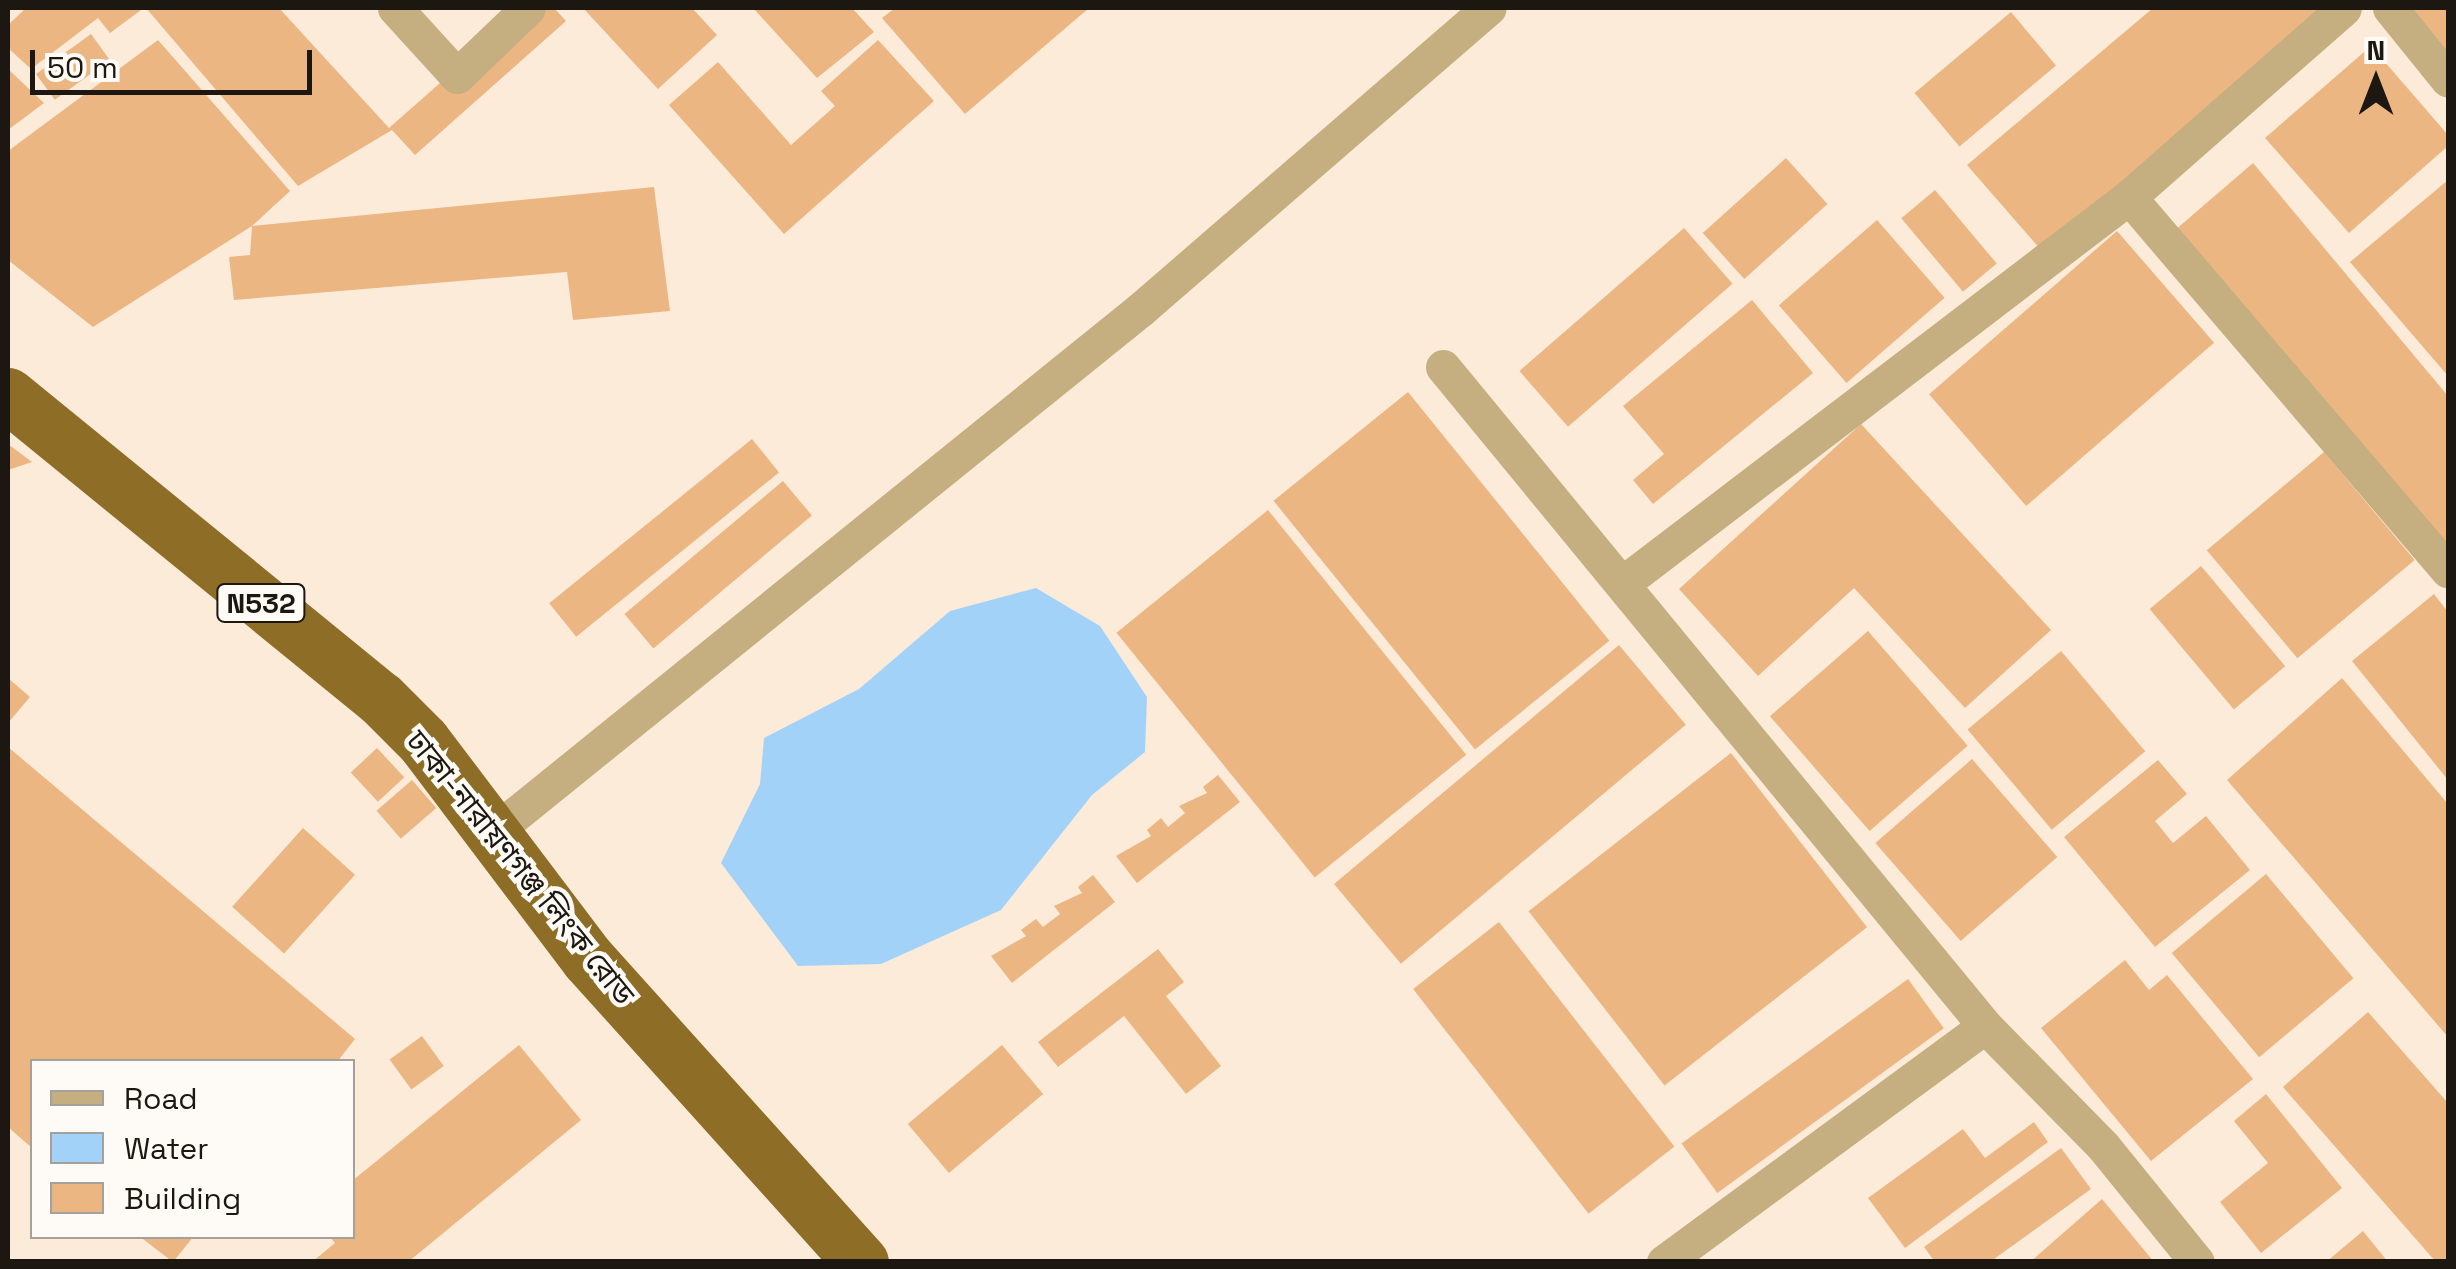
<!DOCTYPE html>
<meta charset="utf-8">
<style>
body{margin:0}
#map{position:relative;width:2456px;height:1269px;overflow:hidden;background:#fdebda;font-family:"Space Grotesk","Noto Sans Bengali",sans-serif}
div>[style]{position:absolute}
.water>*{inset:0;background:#a3d2f9}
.building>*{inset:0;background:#ebb682;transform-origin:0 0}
.minor>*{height:35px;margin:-17.5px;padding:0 17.5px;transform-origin:17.5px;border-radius:17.5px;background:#c5ae7f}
.trunk>*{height:55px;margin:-27.5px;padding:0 27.5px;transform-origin:27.5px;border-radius:27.5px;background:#8e6e26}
span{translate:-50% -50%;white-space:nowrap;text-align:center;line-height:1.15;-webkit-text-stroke:9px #fefbf7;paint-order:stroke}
.shield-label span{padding:2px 8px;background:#fefbf7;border:2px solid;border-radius:8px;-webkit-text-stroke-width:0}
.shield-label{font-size:28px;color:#1d1711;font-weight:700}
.street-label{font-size:30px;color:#1d1711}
.frame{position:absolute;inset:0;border:10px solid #1d1711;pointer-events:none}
.legend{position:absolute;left:30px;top:1059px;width:325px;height:180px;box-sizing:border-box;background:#fefbf7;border:2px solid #a4a09b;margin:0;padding:12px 18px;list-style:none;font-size:30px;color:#1d1711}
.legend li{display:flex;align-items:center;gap:20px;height:50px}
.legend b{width:50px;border:2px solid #a4a09b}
.north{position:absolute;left:2326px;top:30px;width:100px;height:100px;-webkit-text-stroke:8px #fefbf7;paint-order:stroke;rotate:0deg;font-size:28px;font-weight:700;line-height:40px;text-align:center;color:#1d1711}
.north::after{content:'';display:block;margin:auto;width:35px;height:45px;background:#1d1711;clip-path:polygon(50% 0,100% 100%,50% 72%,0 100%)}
.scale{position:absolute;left:30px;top:50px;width:282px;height:45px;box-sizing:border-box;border:5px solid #1d1711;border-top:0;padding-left:12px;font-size:30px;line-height:35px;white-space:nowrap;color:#1d1711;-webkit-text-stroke:8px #fefbf7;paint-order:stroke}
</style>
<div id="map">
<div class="water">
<div style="clip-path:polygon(1036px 588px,1100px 626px,1147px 697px,1145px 752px,1092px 795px,1001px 910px,881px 964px,798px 966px,721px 863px,760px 784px,764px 738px,859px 689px,950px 611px)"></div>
</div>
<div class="building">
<div style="clip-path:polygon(26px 8px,138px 8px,141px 10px,110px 33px,98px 18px,31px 69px,8px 48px,8px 25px)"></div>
<div style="clip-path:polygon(146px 8px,279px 8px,389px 128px,525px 8px,554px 8px,566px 21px,415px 155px,392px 130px,298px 186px)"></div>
<div style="clip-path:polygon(583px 8px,692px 8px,717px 35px,658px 89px)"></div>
<div style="clip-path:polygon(753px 8px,852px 8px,874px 32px,817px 78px)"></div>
<div style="clip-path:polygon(895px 8px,1089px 8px,965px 114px,882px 18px)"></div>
<div style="clip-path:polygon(2153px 8px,2316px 8px,2321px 13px,2041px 250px,1967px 165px)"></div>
<div style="clip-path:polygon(2408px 8px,2448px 8px,2448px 56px)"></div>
<div style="left:2011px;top:12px;width:70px;height:126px;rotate:50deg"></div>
<div style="left:91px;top:34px;width:32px;height:68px;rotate:54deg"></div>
<div style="clip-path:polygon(158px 40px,290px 191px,252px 226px,93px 327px,8px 260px,8px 151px)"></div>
<div style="clip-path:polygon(878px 40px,934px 101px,784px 234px,669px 105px,718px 62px,791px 145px,835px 106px,821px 91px)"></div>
<div style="clip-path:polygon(2371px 46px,2448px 135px,2448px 146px,2349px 233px,2265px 138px)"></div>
<div style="clip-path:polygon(8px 69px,44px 103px,8px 130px)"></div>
<div style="left:1786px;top:158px;width:62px;height:112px;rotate:48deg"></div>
<div style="clip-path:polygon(2253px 163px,2448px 396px,2448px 547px,2174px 231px)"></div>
<div style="clip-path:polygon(2448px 180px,2448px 376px,2350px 262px)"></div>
<div style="clip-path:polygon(654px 187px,670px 311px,573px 320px,567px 272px,234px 300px,229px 257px,250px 255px,252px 226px)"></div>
<div style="left:1935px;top:190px;width:96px;height:44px;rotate:50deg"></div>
<div style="left:1877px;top:220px;width:103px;height:130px;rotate:49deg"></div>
<div style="left:1684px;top:228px;width:74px;height:218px;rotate:49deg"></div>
<div style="left:2117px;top:231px;width:148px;height:249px;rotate:49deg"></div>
<div style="clip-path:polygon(1752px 300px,1813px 373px,1653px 504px,1633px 480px,1664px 454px,1623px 406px)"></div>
<div style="left:1408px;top:392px;width:320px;height:173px;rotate:51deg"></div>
<div style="clip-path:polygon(1861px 424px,2051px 630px,1965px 708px,1854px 588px,1758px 676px,1679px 589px)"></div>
<div style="left:752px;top:439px;width:43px;height:261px;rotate:51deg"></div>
<div style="clip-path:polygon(8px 444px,32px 462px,8px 470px)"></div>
<div style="left:2324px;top:452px;width:141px;height:153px;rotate:50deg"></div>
<div style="left:783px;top:481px;width:45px;height:207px;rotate:50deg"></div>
<div style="left:1268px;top:510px;width:315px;height:195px;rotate:51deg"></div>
<div style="left:2201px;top:566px;width:131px;height:67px;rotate:50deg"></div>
<div style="clip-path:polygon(2434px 594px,2448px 612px,2448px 780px,2352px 661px)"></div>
<div style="left:1868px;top:631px;width:152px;height:130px;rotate:49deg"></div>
<div style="left:1619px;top:645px;width:104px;height:372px;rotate:50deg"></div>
<div style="left:2061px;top:651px;width:131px;height:122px;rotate:50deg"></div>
<div style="clip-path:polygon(8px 678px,30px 697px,8px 723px)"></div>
<div style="clip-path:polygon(2342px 678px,2448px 804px,2448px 1037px,2227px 780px)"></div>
<div style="clip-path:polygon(8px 747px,355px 1039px,337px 1062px,32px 1062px,32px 1148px,8px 1127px)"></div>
<div style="left:377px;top:748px;width:40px;height:36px;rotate:47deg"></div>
<div style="left:1731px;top:753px;width:221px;height:257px;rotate:52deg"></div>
<div style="left:1972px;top:759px;width:130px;height:128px;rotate:49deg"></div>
<div style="clip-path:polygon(2158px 760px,2187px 794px,2155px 821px,2173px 843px,2206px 816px,2250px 870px,2155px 947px,2064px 837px)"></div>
<div style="clip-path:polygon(1218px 775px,1240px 802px,1137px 883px,1116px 856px,1151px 836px,1147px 830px,1161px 818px,1168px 827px,1185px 813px,1179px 806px,1207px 793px,1203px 787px)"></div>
<div style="left:412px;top:780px;width:37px;height:47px;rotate:49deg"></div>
<div style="left:303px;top:828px;width:70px;height:106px;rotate:42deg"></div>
<div style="left:2266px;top:874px;width:136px;height:123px;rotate:50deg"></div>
<div style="clip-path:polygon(1093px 875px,1115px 902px,1012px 983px,991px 956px,1026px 936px,1021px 930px,1036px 919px,1043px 927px,1060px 914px,1054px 906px,1082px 893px,1078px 887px)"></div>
<div style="left:1499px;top:922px;width:285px;height:109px;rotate:52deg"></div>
<div style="clip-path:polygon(1158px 949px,1184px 982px,1166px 996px,1221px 1066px,1186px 1094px,1124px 1016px,1058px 1067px,1038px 1042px)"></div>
<div style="clip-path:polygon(2125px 960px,2149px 990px,2167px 975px,2253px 1079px,2151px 1161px,2041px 1028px)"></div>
<div style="left:1908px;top:979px;width:61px;height:280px;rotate:54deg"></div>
<div style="clip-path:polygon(2368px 1012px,2448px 1103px,2448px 1262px,2436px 1262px,2283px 1087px)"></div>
<div style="left:422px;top:1036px;width:37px;height:40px;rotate:54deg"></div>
<div style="clip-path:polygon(519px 1045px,581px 1120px,408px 1262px,312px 1262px,335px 1243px,329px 1236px,352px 1236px,352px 1181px)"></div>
<div style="left:1002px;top:1045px;width:64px;height:123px;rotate:50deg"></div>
<div style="clip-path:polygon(2266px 1094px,2342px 1188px,2261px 1253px,2220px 1202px,2268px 1163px,2234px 1121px)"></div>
<div style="clip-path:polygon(2034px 1122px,2048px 1142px,1905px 1248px,1868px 1198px,1963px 1129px,1985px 1158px)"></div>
<div style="clip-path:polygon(2061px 1148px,2091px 1189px,1990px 1262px,1935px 1262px,1924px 1247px)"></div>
<div style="clip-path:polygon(2102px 1199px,2154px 1262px,2030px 1262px)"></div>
<div style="clip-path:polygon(2363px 1231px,2388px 1262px,2326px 1262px)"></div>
<div style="clip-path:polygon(139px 1236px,194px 1236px,173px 1262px)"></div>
</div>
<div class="minor">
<div style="left:395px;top:8px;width:92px;rotate:47.6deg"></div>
<div style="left:457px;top:76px;width:98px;rotate:-43.8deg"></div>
<div style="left:2390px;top:8px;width:92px;rotate:51.1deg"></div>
<div style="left:2129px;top:197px;width:491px;rotate:49.5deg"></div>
<div style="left:1443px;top:367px;width:853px;rotate:50.56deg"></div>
<div style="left:1985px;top:1026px;width:168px;rotate:45.5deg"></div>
<div style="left:2103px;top:1146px;width:149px;rotate:51deg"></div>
<div style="left:1623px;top:583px;width:636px;rotate:-37.34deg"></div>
<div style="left:2129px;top:197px;width:286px;rotate:-41.3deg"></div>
<div style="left:496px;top:830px;width:829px;rotate:-38.93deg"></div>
<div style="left:1141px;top:309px;width:460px;rotate:-40.9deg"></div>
<div style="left:1664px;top:1262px;width:398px;rotate:-36.3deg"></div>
</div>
<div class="trunk">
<div style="left:8px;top:395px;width:481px;rotate:39.2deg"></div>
<div style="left:381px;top:699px;width:59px;rotate:45deg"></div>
<div style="left:423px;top:741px;width:273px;rotate:52.9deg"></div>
<div style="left:588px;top:959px;width:408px;rotate:48deg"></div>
</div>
<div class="shield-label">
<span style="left:261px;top:603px">N532</span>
</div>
<div class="street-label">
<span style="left:520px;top:868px;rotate:51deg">ঢাকা-নারায়ণগঞ্জ লিংক রোড</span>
</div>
<div class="frame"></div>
<ul class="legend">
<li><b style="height:12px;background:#c5ae7f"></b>Road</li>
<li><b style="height:28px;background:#a3d2f9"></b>Water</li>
<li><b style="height:28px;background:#ebb682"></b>Building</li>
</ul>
<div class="north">N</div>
<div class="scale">50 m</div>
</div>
